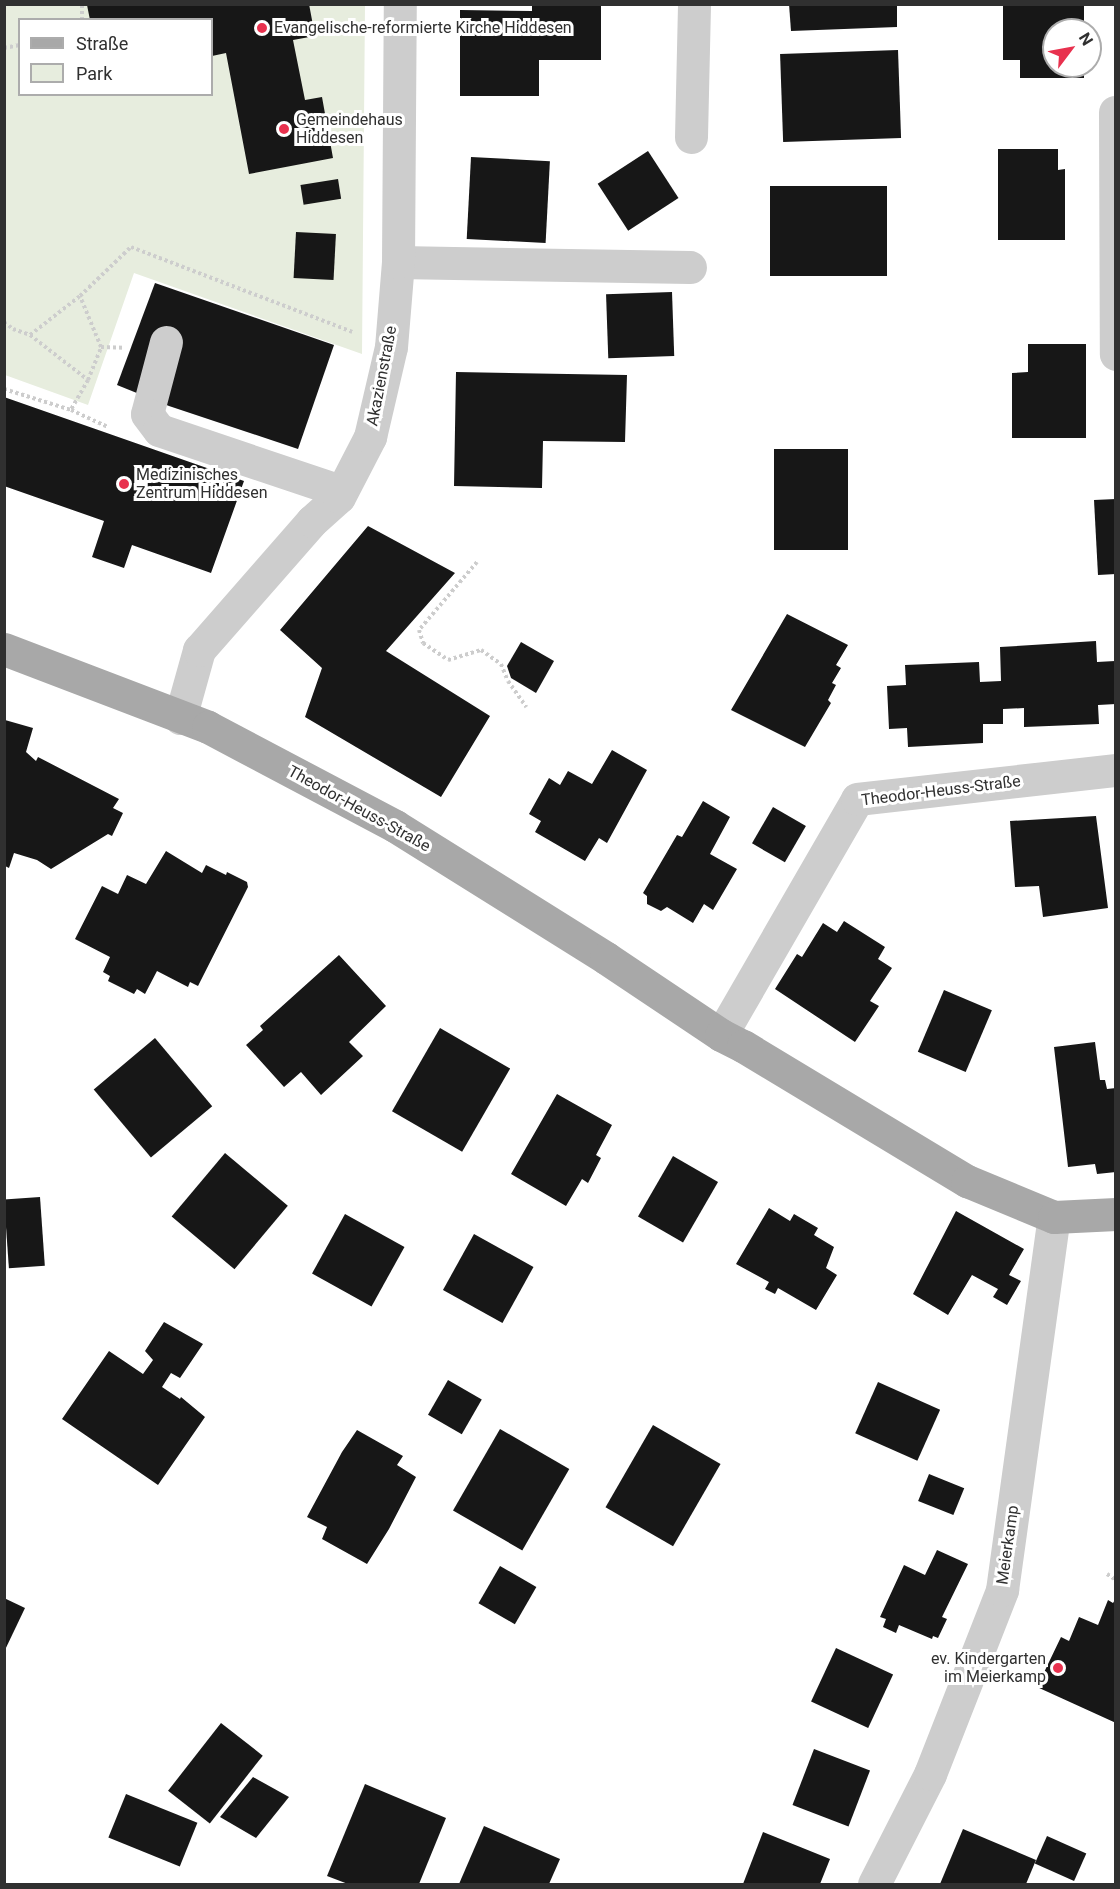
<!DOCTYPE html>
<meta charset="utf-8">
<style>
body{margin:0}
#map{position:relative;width:1120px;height:1889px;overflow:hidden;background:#fff;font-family:Roboto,sans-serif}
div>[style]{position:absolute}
.green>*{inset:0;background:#e7edde}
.building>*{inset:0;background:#171717;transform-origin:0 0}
.path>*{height:4px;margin-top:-2px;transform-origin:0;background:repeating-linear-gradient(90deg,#cdcdcd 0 3px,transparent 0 6px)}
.minor>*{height:33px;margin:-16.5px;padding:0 16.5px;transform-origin:16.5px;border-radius:16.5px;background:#cdcdcd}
.major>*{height:33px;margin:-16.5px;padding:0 16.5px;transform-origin:16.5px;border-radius:16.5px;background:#a8a8a8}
.dots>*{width:16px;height:16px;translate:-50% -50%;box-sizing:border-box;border:3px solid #fff;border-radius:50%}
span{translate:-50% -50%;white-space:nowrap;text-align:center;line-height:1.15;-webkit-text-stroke:6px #fff;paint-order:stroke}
.poi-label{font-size:16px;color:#303030}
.left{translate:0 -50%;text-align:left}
.right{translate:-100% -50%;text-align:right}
.street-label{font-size:16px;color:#303030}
.frame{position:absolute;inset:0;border:6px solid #303030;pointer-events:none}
.legend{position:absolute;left:18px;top:18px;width:195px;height:78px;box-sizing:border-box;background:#fff;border:2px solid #acacac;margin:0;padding:8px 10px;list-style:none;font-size:18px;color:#303030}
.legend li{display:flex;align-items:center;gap:12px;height:30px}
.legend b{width:30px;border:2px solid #acacac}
.north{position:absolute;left:1042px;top:18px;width:60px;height:60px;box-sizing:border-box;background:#fff;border:2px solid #acacac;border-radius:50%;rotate:58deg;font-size:16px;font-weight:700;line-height:24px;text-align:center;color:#303030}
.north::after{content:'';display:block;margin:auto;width:21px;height:27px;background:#e8314e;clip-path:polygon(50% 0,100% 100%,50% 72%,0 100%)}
</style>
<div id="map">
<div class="green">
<div style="clip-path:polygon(evenodd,4px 5px,365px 5px,362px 354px,134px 273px,88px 405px,5px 375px,4px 5px,20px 20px,212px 20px,212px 94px,20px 94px,20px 20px)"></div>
</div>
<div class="building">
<div style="clip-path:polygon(309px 4px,315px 36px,293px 40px,305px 100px,322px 97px,333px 158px,249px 174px,226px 53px,212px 56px,212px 20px,90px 20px,87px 5px)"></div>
<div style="clip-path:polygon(532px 4px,601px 4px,601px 60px,539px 60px,539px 96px,460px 96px,460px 10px,532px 11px)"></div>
<div style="clip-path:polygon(789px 4px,897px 4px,897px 27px,791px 31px)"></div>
<div style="clip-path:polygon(1003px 4px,1084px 4px,1084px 30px,1054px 30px,1054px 66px,1084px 66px,1084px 78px,1020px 78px,1020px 60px,1003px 60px)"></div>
<div style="left:898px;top:50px;width:88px;height:118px;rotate:88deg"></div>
<div style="clip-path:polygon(998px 149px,1058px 149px,1058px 170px,1065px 169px,1065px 240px,998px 240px)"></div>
<div style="left:648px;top:151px;width:56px;height:60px;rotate:57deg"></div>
<div style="left:471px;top:157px;width:79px;height:82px;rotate:3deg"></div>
<div style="left:338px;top:179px;width:20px;height:38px;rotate:81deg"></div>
<div style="left:770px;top:186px;width:117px;height:90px"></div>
<div style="left:296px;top:232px;width:40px;height:46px;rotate:3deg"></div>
<div style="clip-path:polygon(155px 283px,334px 345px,298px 449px,169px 406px,117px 385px)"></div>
<div style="left:672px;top:292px;width:64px;height:66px;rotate:88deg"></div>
<div style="clip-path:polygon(1028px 344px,1086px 344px,1086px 438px,1012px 438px,1012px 373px,1028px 372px)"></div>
<div style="clip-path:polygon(456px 372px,627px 375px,625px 442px,543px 441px,542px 488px,454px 486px)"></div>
<div style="clip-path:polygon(4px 397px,244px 481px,211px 573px,132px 545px,124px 568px,92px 557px,104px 521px,4px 486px)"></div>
<div style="left:774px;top:449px;width:74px;height:101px"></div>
<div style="clip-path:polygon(1116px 499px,1116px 574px,1098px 575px,1094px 500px)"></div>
<div style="clip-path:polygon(368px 526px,455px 573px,386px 651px,490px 716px,441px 797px,305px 717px,322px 668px,280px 630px)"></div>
<div style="clip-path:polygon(787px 614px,848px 645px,836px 665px,841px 668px,832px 683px,836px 685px,828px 700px,831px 703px,805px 747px,731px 710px)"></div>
<div style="clip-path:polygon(1096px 641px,1097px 662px,1115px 661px,1116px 673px,1116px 704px,1098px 705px,1099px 724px,1024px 727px,1024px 708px,1003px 709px,1003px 724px,983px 724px,983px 743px,908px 747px,907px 728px,889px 729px,887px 686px,906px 685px,905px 665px,979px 662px,980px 682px,1001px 681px,1000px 647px)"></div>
<div style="clip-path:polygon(521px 642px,554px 661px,536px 693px,511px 678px,507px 666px)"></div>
<div style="clip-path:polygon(5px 720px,33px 728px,26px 752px,36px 761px,38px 757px,119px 799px,113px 808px,123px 813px,112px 836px,108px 834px,51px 869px,37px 860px,14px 853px,9px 868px,5px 866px)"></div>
<div style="clip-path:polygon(612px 750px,647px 770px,607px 843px,599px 838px,585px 861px,535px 832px,541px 821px,529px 814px,549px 778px,560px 785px,568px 771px,592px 784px)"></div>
<div style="clip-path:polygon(703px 801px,730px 817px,710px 854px,737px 869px,713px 910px,704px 904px,693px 923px,667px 907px,661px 911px,647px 904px,647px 896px,643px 893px,677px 835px,682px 837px)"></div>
<div style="left:773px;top:807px;width:38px;height:42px;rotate:30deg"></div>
<div style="clip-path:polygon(1096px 816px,1108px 908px,1043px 917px,1039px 886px,1015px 887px,1010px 821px)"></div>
<div style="clip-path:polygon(166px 851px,202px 873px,206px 865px,226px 875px,227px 872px,247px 882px,248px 887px,198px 986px,190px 982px,188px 987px,157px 971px,145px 994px,137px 989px,134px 994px,108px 981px,110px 976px,103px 972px,110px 957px,75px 939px,102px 886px,118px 894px,127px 875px,146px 884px)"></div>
<div style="clip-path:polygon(844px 921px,885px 947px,878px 959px,892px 968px,870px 1001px,879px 1006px,855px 1042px,775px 989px,797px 954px,802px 957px,823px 923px,837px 932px)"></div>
<div style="clip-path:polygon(339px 955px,386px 1006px,349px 1042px,363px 1056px,321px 1095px,301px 1072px,284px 1087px,246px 1045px,263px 1030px,260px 1026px)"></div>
<div style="left:944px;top:990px;width:52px;height:67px;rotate:23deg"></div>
<div style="left:440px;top:1028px;width:81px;height:96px;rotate:30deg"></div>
<div style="left:155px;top:1038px;width:89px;height:80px;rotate:50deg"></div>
<div style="clip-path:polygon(1095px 1042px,1100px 1080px,1105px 1080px,1107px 1089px,1116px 1088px,1116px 1172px,1097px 1174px,1095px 1164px,1068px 1167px,1054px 1047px)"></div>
<div style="clip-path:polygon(557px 1094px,612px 1125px,596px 1155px,601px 1158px,588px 1183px,582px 1179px,566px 1206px,511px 1174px)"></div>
<div style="left:225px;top:1153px;width:82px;height:83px;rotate:40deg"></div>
<div style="left:673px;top:1156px;width:52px;height:70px;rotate:30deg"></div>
<div style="left:40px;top:1197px;width:69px;height:36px;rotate:86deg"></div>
<div style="clip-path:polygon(769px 1208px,790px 1221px,794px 1214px,818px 1228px,814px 1235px,834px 1247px,826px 1268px,837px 1275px,816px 1310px,778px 1288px,775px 1294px,765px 1289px,769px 1282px,736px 1264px)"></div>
<div style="clip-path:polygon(956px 1211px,1024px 1249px,1009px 1275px,1021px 1281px,1007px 1305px,993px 1297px,998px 1289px,972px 1275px,948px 1315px,913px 1294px)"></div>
<div style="left:345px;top:1214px;width:68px;height:68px;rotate:29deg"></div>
<div style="left:474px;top:1234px;width:68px;height:64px;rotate:29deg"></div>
<div style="clip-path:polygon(164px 1322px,203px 1344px,180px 1378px,171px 1373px,162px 1387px,180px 1399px,181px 1397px,205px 1417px,158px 1485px,62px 1419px,109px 1351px,143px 1374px,153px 1360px,145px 1351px)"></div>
<div style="left:448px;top:1380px;width:39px;height:40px;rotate:30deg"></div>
<div style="left:878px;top:1382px;width:68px;height:56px;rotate:24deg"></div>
<div style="left:653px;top:1425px;width:78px;height:95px;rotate:30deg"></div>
<div style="left:500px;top:1429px;width:80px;height:94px;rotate:30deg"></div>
<div style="clip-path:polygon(357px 1430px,403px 1456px,397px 1465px,416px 1477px,389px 1529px,367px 1564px,322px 1539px,327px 1527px,307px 1517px,342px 1452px)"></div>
<div style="left:929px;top:1474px;width:38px;height:29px;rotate:22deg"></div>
<div style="clip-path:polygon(937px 1550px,968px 1564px,942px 1617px,947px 1619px,938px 1638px,933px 1636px,932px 1639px,899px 1625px,896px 1633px,883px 1627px,886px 1619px,880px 1617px,904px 1565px,925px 1575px)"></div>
<div style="left:500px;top:1566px;width:42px;height:43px;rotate:30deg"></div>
<div style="clip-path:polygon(4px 1598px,25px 1608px,4px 1652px)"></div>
<div style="clip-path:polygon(1116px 1598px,1116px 1723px,1037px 1687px,1061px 1637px,1069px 1641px,1079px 1617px,1098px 1625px,1108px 1600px,1113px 1603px)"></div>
<div style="left:836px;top:1648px;width:63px;height:59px;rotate:25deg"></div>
<div style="left:221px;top:1723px;width:53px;height:86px;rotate:38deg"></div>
<div style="left:814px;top:1749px;width:60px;height:60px;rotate:21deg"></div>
<div style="clip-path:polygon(253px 1777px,289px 1797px,256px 1838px,220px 1817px)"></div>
<div style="clip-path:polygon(365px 1784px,446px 1818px,419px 1884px,348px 1884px,327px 1876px)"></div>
<div style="left:126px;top:1794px;width:77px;height:47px;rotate:22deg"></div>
<div style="clip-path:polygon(484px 1826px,560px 1859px,549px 1884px,459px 1884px)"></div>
<div style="clip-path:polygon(963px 1829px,1036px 1860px,1026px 1884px,940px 1884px)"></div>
<div style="clip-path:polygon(763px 1832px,830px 1859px,820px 1884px,743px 1884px)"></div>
<div style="left:1047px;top:1836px;width:43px;height:30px;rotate:24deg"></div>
</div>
<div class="path">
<div style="left:82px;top:20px;width:16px;rotate:-90deg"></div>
<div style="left:4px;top:48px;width:16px;rotate:-11deg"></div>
<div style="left:4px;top:322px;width:11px;rotate:38deg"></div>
<div style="left:13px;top:329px;width:18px;rotate:19deg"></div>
<div style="left:30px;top:335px;width:73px;rotate:37.8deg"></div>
<div style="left:88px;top:380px;width:35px;rotate:-68deg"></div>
<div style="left:101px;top:347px;width:55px;rotate:-112.4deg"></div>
<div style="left:80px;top:296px;width:71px;rotate:-43.9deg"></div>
<div style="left:131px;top:247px;width:237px;rotate:21deg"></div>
<div style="left:30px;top:335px;width:63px;rotate:-38deg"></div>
<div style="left:101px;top:347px;width:23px;rotate:2deg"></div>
<div style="left:88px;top:380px;width:34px;rotate:120deg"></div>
<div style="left:71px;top:410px;width:41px;rotate:24.7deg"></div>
<div style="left:4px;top:389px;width:70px;rotate:17.4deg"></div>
<div style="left:477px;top:562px;width:89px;rotate:130.5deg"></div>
<div style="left:419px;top:630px;width:14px;rotate:73deg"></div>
<div style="left:423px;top:643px;width:30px;rotate:34deg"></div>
<div style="left:448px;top:660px;width:34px;rotate:-17deg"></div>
<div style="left:481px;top:650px;width:24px;rotate:35deg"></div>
<div style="left:501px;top:664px;width:18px;rotate:68deg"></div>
<div style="left:508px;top:681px;width:32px;rotate:55deg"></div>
<div style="left:1107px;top:1574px;width:11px;rotate:34deg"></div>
</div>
<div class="minor">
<div style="left:1115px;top:112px;width:242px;rotate:89.8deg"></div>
<div style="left:691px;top:137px;width:133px;rotate:-88.7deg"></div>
<div style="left:398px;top:262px;width:292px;rotate:1deg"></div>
<div style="left:166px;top:342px;width:74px;rotate:104.8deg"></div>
<div style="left:147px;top:414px;width:20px;rotate:53deg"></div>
<div style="left:159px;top:430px;width:191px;rotate:18.6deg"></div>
<div style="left:180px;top:718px;width:71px;rotate:-74.4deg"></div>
<div style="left:199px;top:650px;width:171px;rotate:-48.8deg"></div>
<div style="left:312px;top:521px;width:36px;rotate:-42deg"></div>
<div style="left:339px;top:497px;width:68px;rotate:-62.7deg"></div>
<div style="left:370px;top:437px;width:92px;rotate:-76.9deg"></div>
<div style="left:391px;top:347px;width:85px;rotate:-85.3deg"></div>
<div style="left:398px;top:262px;width:258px;rotate:-89.6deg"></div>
<div style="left:721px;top:1035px;width:272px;rotate:-60deg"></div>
<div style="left:857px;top:799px;width:261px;rotate:-6.4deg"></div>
<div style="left:874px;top:1884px;width:123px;rotate:-63deg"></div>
<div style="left:930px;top:1774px;width:198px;rotate:-68.6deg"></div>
<div style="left:1002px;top:1590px;width:377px;rotate:-82.1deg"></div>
</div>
<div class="major">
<div style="left:4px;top:649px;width:218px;rotate:20.9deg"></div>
<div style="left:208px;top:727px;width:212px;rotate:27.9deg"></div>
<div style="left:395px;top:826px;width:249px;rotate:32deg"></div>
<div style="left:606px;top:958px;width:138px;rotate:33.8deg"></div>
<div style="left:721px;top:1035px;width:25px;rotate:27deg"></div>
<div style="left:743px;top:1046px;width:262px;rotate:31.1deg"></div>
<div style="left:967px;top:1181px;width:94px;rotate:22.5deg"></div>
<div style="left:1054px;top:1217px;width:62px;rotate:-2.8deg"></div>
</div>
<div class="dots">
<div style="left:262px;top:28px;background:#e8314e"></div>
<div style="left:284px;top:129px;background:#e8314e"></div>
<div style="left:124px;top:484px;background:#e8314e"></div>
<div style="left:1058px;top:1668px;background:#e8314e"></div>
</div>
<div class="poi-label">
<span class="left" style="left:274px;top:28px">Evangelische-reformierte Kirche Hiddesen</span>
<span class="left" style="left:296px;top:129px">Gemeindehaus<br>Hiddesen</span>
<span class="left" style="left:136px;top:484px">Medizinisches<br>Zentrum Hiddesen</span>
<span class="right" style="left:1046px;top:1668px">ev. Kindergarten<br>im Meierkamp</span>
</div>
<div class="street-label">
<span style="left:382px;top:376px;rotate:-79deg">Akazienstraße</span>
<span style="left:941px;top:791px;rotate:-7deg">Theodor-Heuss-Straße</span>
<span style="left:359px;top:809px;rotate:29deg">Theodor-Heuss-Straße</span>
<span style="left:1008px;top:1545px;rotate:-82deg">Meierkamp</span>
</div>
<div class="frame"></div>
<ul class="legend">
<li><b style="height:8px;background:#a8a8a8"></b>Straße</li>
<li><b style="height:16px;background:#e7edde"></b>Park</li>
</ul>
<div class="north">N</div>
</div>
